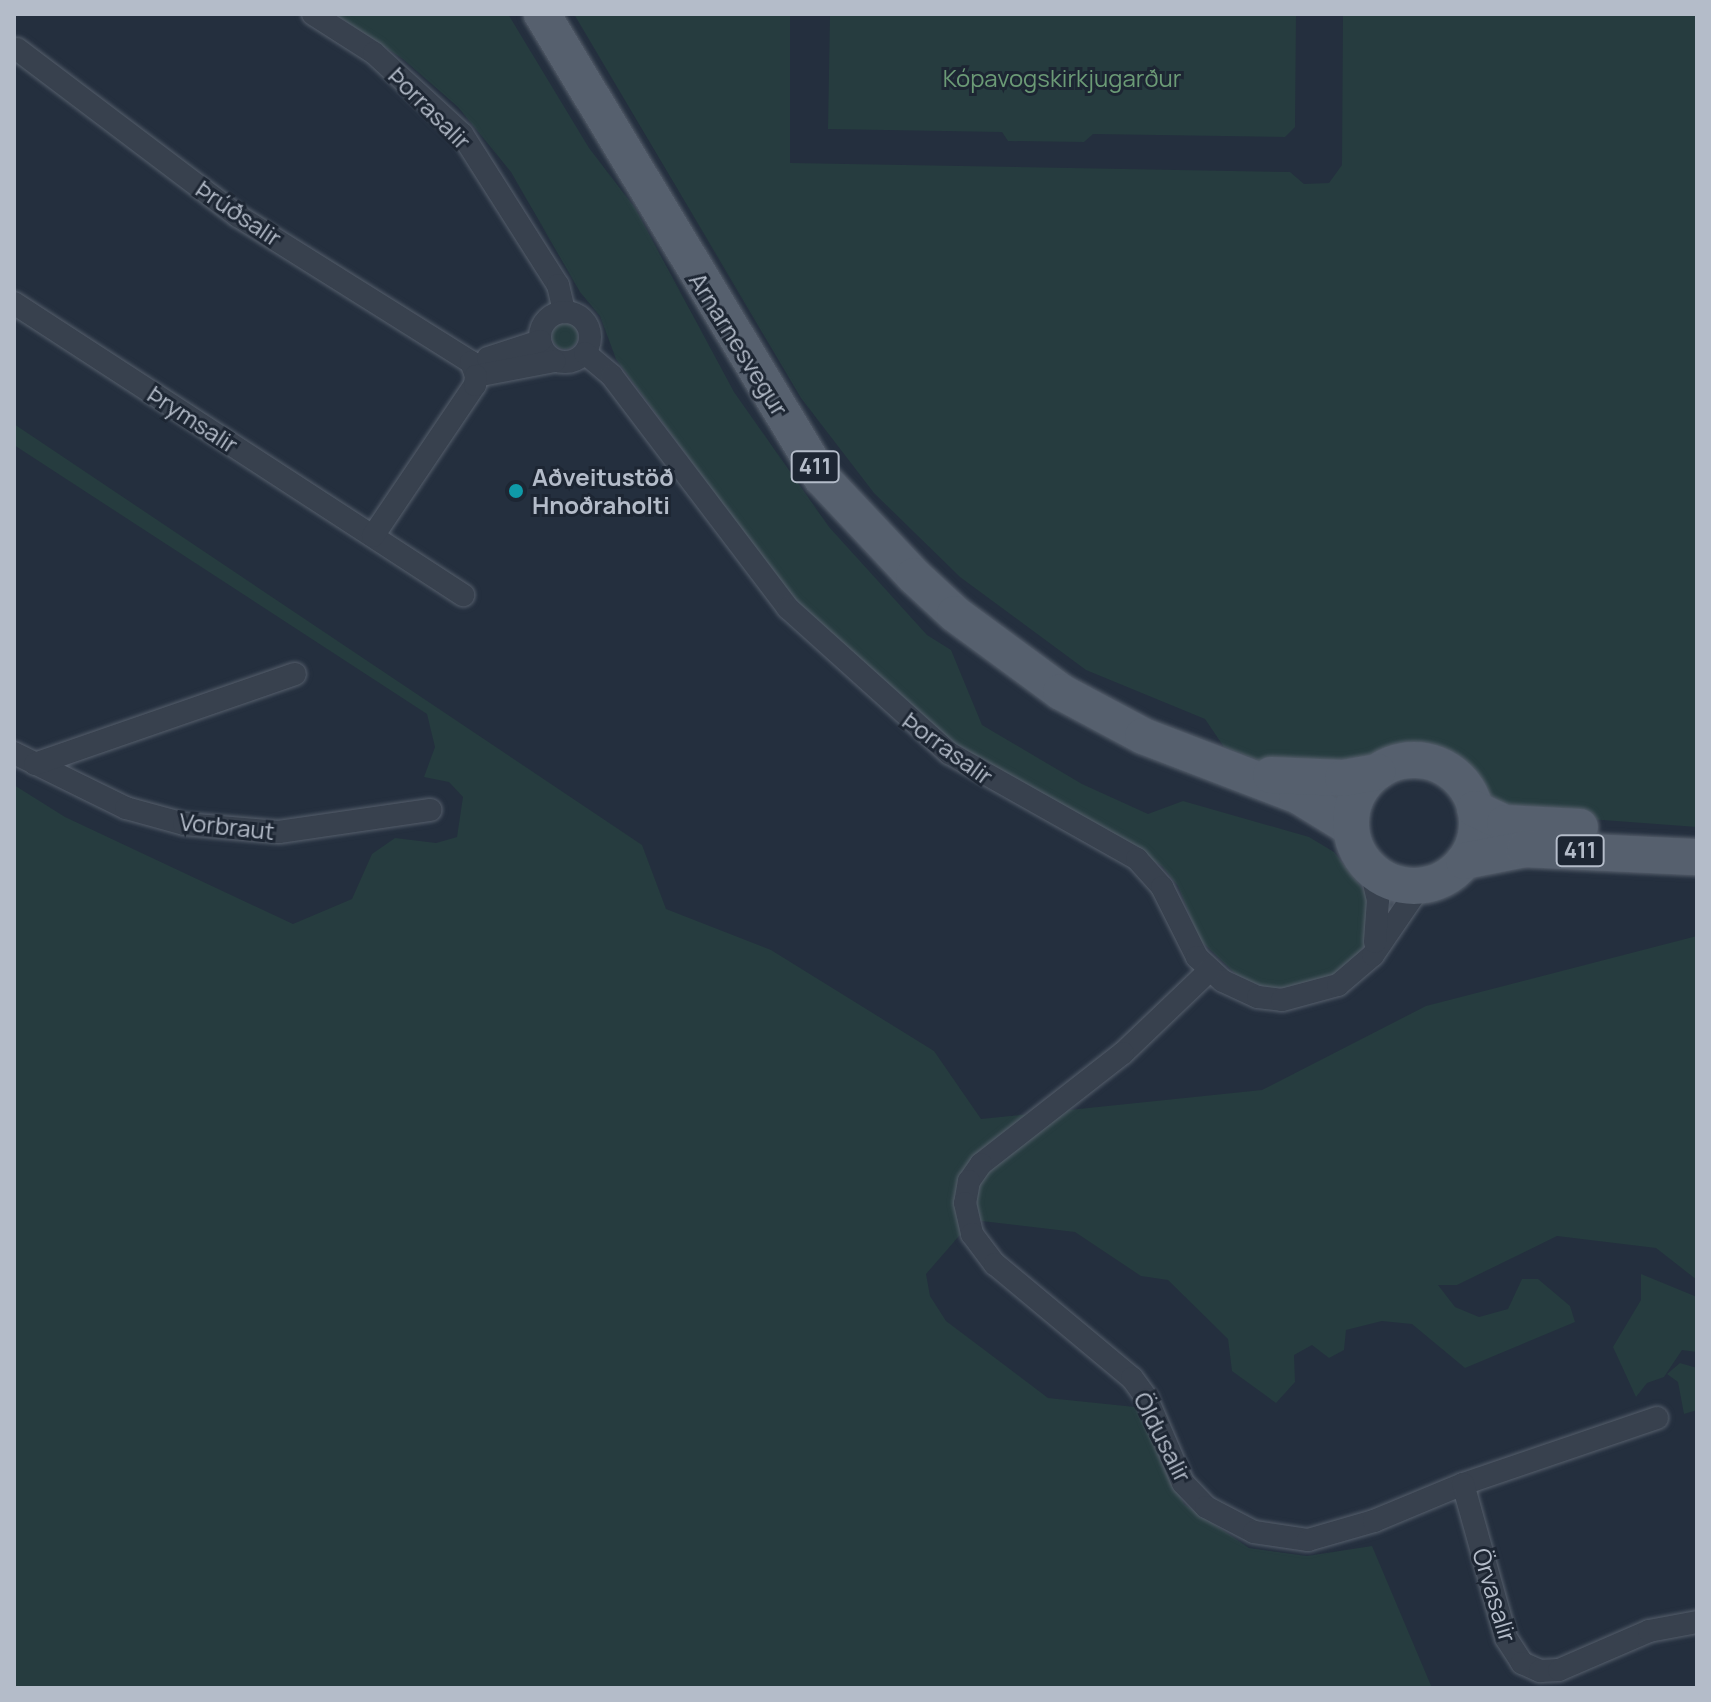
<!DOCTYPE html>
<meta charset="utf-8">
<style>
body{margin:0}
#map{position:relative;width:1711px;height:1702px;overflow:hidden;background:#242f3e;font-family:Manrope,sans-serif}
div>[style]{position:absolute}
.green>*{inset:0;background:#263c3f}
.round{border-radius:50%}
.roads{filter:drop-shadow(0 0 2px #565f6c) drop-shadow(0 0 2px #565f6c)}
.minor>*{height:22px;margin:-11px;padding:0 11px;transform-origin:11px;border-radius:11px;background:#38414e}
.minor>.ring{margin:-11px;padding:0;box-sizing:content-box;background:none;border:22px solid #38414e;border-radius:50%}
.primary>*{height:36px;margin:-18px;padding:0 18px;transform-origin:18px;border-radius:18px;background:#56606e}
.primary>.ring{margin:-18px;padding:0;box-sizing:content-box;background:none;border:36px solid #56606e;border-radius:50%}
.dots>*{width:22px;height:22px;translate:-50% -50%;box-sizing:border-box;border:4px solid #1d2633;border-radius:50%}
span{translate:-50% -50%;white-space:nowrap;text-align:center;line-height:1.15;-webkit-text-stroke:6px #1d2633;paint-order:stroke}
.shield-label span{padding:2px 6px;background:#1d2633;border:2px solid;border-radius:6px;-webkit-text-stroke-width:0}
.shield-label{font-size:22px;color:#b4bcc9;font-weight:700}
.park-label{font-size:24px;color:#6b9a76}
.street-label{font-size:24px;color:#b4bcc9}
.poi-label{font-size:24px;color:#b4bcc9;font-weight:700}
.left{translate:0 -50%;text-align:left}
.frame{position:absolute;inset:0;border:16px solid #b4bcc9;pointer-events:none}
</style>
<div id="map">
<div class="green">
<div style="clip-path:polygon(335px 14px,508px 14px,589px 148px,635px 208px,734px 392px,829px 527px,927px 635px,951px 650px,982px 725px,1082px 784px,1148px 814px,1183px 801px,1309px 837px,1334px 852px,1370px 898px,1368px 941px,1351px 963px,1326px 980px,1294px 988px,1266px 988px,1238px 976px,1200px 940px,1178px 886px,1162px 866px,951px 741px,791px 597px,616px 359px,600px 316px,580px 292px,511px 172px,458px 107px,403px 59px)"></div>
<div style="clip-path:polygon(574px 14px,790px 14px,790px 163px,1290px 172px,1304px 184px,1329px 183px,1342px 165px,1343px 14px,1697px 14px,1697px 827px,1562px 817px,1480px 802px,1454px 766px,1410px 750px,1365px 761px,1277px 768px,1224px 747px,1205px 719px,1086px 670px,960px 577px,874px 493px,801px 398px)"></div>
<div style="clip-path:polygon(830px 14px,1296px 14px,1295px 127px,1285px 137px,1093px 134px,1084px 142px,1008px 141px,1002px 132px,828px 129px)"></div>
<div class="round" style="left:552px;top:323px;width:26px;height:26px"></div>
<div style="clip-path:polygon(14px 424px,642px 845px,666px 909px,771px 950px,934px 1051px,981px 1119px,1262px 1090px,1426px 1006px,1697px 936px,1697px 1280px,1656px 1248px,1557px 1236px,1457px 1285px,1438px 1285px,1455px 1307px,1479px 1317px,1508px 1309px,1522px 1279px,1538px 1279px,1570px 1306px,1575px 1322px,1465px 1368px,1412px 1324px,1382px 1321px,1346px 1330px,1344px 1350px,1329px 1358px,1312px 1345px,1294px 1355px,1295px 1382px,1276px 1403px,1232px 1371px,1228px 1339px,1168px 1280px,1141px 1276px,1075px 1232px,973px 1220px,926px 1274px,930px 1296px,946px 1321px,1048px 1398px,1135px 1407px,1184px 1504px,1249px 1548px,1307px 1556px,1372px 1546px,1432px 1688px,14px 1688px,14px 785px,65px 817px,293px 924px,352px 899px,372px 854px,395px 838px,436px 843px,457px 837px,463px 797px,449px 782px,424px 777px,435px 747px,427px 714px,14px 445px)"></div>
<div style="clip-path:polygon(1641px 1274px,1697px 1297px,1697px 1352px,1682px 1350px,1664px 1377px,1647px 1383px,1636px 1397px,1613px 1347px,1641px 1300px)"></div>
<div style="clip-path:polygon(1680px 1363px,1697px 1368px,1697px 1410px,1684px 1414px,1678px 1382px,1667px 1374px)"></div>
</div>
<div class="roads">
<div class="minor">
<div style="left:313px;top:14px;width:72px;rotate:32.6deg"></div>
<div style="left:374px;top:53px;width:120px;rotate:42.6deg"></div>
<div style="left:462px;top:134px;width:179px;rotate:57.6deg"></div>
<div style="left:558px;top:285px;width:28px;rotate:77deg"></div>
<div style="left:17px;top:49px;width:277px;rotate:37.1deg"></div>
<div style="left:238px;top:216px;width:275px;rotate:32.1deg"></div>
<div style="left:471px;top:362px;width:15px;rotate:70deg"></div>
<div style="left:14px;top:303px;width:536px;rotate:33.04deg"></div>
<div class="ring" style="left:540px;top:312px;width:28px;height:28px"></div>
<div style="left:585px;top:353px;width:35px;rotate:40deg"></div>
<div style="left:612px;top:376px;width:291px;rotate:52.8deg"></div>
<div style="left:788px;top:608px;width:217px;rotate:42deg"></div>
<div style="left:949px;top:753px;width:216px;rotate:29.4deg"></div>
<div style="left:1137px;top:859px;width:38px;rotate:48deg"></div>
<div style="left:1162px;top:887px;width:78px;rotate:63.4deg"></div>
<div style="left:1197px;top:957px;width:35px;rotate:43deg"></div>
<div style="left:1223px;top:981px;width:38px;rotate:25deg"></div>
<div style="left:1258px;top:997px;width:24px;rotate:7deg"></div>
<div style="left:1282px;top:1000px;width:58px;rotate:-15deg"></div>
<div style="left:1338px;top:985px;width:46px;rotate:-40.6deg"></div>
<div style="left:1373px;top:955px;width:83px;rotate:-55.7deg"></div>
<div style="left:488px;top:358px;width:55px;rotate:-18.1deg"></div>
<div style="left:476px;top:376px;width:80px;rotate:-10.8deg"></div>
<div style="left:373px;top:536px;width:182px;rotate:-56deg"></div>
<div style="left:475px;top:385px;width:9px;rotate:-84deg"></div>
<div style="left:14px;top:753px;width:125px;rotate:26.2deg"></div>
<div style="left:126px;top:808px;width:60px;rotate:15.4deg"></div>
<div style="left:184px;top:824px;width:95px;rotate:4.8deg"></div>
<div style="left:279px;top:832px;width:153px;rotate:-8.3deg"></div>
<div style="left:35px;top:764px;width:275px;rotate:-19.1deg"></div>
<div style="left:1371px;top:870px;width:31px;rotate:77deg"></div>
<div style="left:1378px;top:900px;width:42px;rotate:94.1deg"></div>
<div style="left:1210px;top:970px;width:120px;rotate:136.3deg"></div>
<div style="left:1123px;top:1053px;width:180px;rotate:142deg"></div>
<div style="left:981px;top:1164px;width:21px;rotate:125deg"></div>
<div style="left:969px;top:1181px;width:22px;rotate:100deg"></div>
<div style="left:965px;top:1203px;width:32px;rotate:77deg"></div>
<div style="left:972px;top:1234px;width:38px;rotate:53deg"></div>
<div style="left:995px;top:1264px;width:178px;rotate:39.8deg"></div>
<div style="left:1132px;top:1378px;width:26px;rotate:54deg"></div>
<div style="left:1147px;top:1399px;width:91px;rotate:66.8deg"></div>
<div style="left:1183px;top:1483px;width:33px;rotate:46deg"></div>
<div style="left:1206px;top:1507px;width:54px;rotate:27.5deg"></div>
<div style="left:1254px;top:1532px;width:55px;rotate:8.4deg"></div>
<div style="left:1308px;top:1540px;width:69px;rotate:-16.1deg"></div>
<div style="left:1374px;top:1521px;width:96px;rotate:-22.6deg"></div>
<div style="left:1463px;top:1484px;width:205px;rotate:-18.8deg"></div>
<div style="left:1463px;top:1484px;width:160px;rotate:74.4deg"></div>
<div style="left:1506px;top:1638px;width:30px;rotate:57deg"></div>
<div style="left:1522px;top:1663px;width:20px;rotate:24deg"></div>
<div style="left:1540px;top:1671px;width:19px;rotate:-3deg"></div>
<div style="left:1559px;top:1670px;width:98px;rotate:-23.4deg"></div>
<div style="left:1649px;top:1631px;width:49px;rotate:-10.6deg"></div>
</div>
<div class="primary">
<div style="left:542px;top:14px;width:541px;rotate:58.93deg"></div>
<div style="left:821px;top:477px;width:136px;rotate:46.8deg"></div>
<div style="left:914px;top:576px;width:56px;rotate:42.8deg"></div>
<div style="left:955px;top:614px;width:132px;rotate:36.3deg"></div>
<div style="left:1061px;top:692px;width:93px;rotate:28.2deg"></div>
<div style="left:1143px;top:736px;width:165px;rotate:21deg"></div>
<div style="left:1297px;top:795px;width:63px;rotate:31.4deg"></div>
<div class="ring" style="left:1351px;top:760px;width:90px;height:90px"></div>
<div style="left:1271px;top:775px;width:72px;rotate:2.4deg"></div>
<div style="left:1343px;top:778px;width:35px;rotate:-10deg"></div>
<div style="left:1475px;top:809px;width:33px;rotate:25deg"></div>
<div style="left:1505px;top:823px;width:75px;rotate:3.1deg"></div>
<div style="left:1464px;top:861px;width:62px;rotate:-11.1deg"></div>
<div style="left:1525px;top:849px;width:172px;rotate:2.7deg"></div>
</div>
</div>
<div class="dots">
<div style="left:516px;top:491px;background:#0f9aa8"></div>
</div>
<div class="shield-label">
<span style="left:815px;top:467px">411</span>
<span style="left:1580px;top:851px">411</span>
</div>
<div class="park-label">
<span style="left:1062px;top:78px">Kópavogskirkjugarður</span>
</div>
<div class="street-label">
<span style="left:430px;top:108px;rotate:45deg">Þorrasalir</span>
<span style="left:239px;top:213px;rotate:34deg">Þrúðsalir</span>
<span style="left:739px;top:344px;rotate:58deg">Arnarnesvegur</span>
<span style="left:193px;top:419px;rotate:33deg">Þrymsalir</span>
<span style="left:948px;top:748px;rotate:36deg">Þorrasalir</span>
<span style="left:227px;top:826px;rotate:6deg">Vorbraut</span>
<span style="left:1163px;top:1437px;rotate:63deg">Öldusalir</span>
<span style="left:1495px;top:1595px;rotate:73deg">Örvasalir</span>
</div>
<div class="poi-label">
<span class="left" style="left:532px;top:491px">Aðveitustöð<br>Hnoðraholti</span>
</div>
<div class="frame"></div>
</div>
